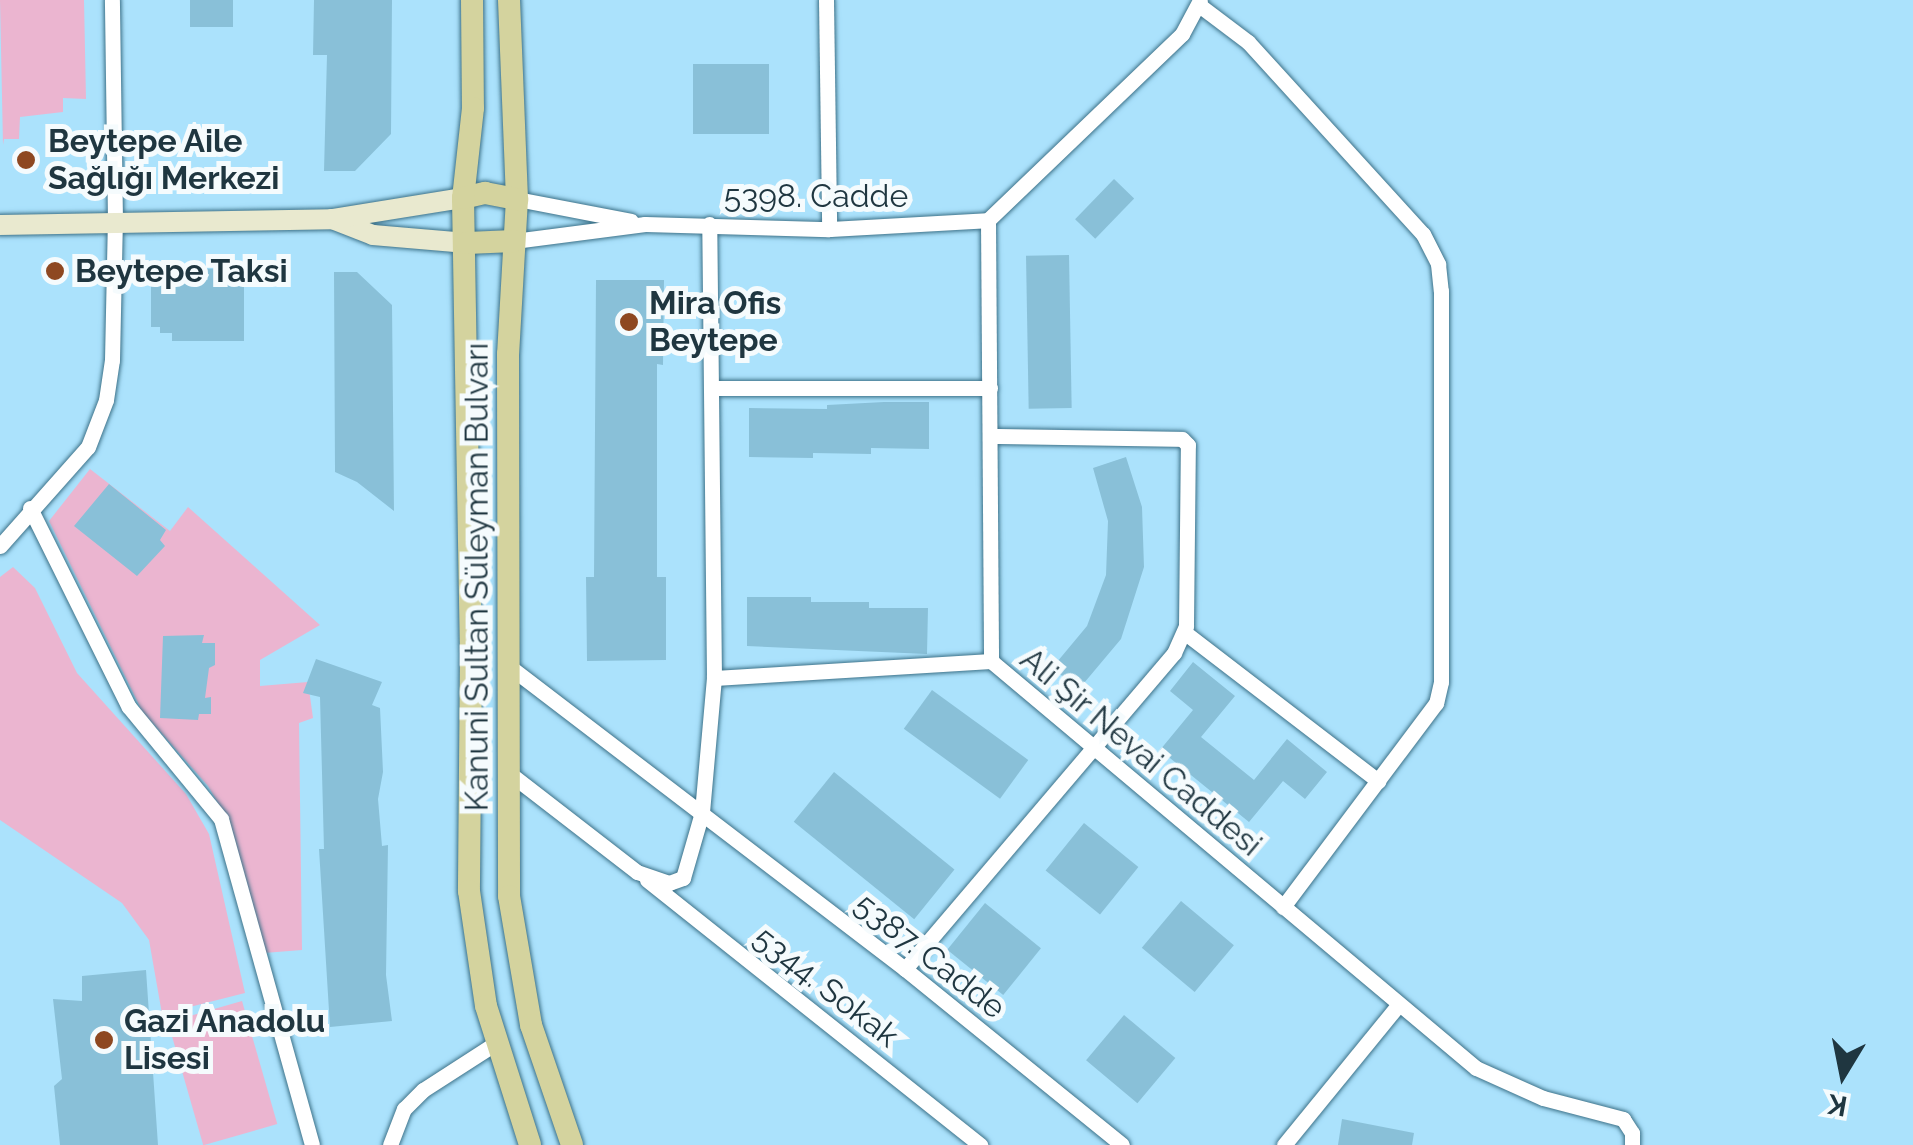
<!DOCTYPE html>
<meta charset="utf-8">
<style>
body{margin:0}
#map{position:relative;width:1913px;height:1145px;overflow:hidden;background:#abe2fc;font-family:Raleway,sans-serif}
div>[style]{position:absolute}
.green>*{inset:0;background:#ebb5d0;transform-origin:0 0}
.building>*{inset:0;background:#89c0d8;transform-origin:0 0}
.roads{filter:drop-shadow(0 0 2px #3d7289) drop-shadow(0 0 2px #3d7289)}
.street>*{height:15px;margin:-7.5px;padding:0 7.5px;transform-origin:7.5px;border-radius:7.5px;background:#fff}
.secondary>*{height:20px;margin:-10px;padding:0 10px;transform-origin:10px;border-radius:10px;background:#e9e9cf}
.primary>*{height:22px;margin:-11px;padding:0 11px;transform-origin:11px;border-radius:11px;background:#d4d39e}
.dots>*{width:28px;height:28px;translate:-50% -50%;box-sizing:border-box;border:5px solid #f5fbfd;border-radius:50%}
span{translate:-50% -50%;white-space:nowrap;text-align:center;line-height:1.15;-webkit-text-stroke:10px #f5fbfd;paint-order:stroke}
.poi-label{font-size:32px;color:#1f3640;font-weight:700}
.left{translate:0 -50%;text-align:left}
.street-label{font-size:32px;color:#1f3640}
.north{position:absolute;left:1793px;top:1025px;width:100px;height:100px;-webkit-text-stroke:8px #f5fbfd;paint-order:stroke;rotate:190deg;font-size:28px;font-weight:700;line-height:40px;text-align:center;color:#1f3640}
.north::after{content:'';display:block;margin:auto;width:35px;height:45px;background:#1f3640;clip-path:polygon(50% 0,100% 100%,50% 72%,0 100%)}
</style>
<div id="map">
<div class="green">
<div style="clip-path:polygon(0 0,84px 0,86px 99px,63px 98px,63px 112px,20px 117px,19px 139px,4px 139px,3px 145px)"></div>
<div style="clip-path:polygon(90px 469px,170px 531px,188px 507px,320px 625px,260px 660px,260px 686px,308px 682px,313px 718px,299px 723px,302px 950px,264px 953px,227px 819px,208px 786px,142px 711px,49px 521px)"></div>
<div style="clip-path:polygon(13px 567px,35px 588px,77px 673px,186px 794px,209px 834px,245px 993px,162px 1014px,149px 940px,122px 903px,0 820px,0 577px)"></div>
<div style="left:242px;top:1001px;width:128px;height:77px;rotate:74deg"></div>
</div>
<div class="building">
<div style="left:190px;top:0;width:43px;height:27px"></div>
<div style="clip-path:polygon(314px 0,392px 0,391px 134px,355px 171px,324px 171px,327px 55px,313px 55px)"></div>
<div style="left:693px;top:64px;width:76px;height:70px"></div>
<div style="left:1114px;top:179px;width:28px;height:56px;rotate:44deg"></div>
<div style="left:1069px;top:255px;width:153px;height:43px;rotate:89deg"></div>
<div style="clip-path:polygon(161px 268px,231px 269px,231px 276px,244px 276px,244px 341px,172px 341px,172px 333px,160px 333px,160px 327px,151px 327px,151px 276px,161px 276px)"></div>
<div style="clip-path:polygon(334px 272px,357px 272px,392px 305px,394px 511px,357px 482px,335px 472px)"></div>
<div style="clip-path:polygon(596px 280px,664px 280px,663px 365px,657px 364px,657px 577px,666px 577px,666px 660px,587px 661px,586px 577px,594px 577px)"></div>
<div style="clip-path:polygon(884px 402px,929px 402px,929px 449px,871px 448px,871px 454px,813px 453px,813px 458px,749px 457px,749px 408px,827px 409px,827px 405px)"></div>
<div style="clip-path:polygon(1126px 457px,1142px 507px,1144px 567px,1121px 639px,1079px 689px,1052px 668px,1087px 626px,1106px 575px,1108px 521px,1093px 468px)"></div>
<div style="clip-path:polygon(109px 484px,166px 530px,160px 540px,165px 546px,137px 576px,74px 526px)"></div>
<div style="clip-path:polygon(747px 597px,811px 597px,811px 602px,869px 602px,869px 608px,928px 608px,927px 654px,747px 646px)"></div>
<div style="clip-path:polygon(204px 635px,202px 643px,215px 643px,215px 665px,209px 668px,205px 698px,211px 697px,211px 714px,199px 714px,198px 720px,160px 718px,163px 636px)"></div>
<div style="clip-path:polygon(316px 659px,382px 682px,372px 705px,380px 708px,383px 772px,378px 799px,382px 846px,388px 845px,386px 975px,392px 1021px,330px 1027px,319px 849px,324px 849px,320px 697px,303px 693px)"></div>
<div style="clip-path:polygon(1193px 662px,1235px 696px,1201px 737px,1254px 780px,1287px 739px,1327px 772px,1305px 799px,1283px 781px,1249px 822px,1160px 750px,1193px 710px,1170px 691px)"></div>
<div style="left:932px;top:690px;width:119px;height:48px;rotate:36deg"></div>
<div style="left:834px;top:772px;width:155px;height:64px;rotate:39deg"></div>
<div style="left:1084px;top:823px;width:70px;height:61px;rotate:39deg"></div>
<div style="left:1181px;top:901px;width:69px;height:61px;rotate:40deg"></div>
<div style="left:985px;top:903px;width:72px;height:60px;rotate:39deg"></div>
<div style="clip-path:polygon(146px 970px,158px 1145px,60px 1145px,54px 1086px,62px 1079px,53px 999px,82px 1001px,82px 976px)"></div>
<div style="left:1124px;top:1015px;width:67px;height:59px;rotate:40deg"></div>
<div style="clip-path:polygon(1342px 1119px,1414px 1133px,1412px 1145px,1338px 1145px)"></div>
</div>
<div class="roads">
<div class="street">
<div style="left:826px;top:0;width:229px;rotate:89.2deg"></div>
<div style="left:1199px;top:5px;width:61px;rotate:37.1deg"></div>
<div style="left:1248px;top:42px;width:260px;rotate:47.7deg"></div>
<div style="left:1423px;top:234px;width:34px;rotate:63deg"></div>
<div style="left:1438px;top:264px;width:27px;rotate:84deg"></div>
<div style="left:1441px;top:291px;width:391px;rotate:90deg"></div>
<div style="left:1441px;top:682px;width:22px;rotate:103deg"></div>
<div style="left:1436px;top:703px;width:255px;rotate:126.9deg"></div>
<div style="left:517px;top:199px;width:116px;rotate:10.9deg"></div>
<div style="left:988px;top:220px;width:441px;rotate:89.6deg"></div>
<div style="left:991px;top:661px;width:633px;rotate:40deg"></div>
<div style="left:1476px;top:1068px;width:73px;rotate:24.1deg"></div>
<div style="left:1543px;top:1098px;width:83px;rotate:14.7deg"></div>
<div style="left:1623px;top:1119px;width:17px;rotate:57deg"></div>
<div style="left:1632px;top:1133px;width:12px;rotate:90deg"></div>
<div style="left:988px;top:220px;width:269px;rotate:-43.8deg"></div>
<div style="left:1182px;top:34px;width:38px;rotate:-62deg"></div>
<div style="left:514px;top:241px;width:132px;rotate:-7.4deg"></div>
<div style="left:645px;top:224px;width:184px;rotate:1.6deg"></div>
<div style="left:829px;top:229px;width:159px;rotate:-3.2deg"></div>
<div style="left:711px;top:388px;width:279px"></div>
<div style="left:30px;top:508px;width:222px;rotate:63.6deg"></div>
<div style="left:129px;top:707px;width:145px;rotate:50.6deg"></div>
<div style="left:221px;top:819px;width:338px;rotate:74.4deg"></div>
<div style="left:0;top:546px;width:132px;rotate:-48.4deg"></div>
<div style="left:88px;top:447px;width:50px;rotate:-69deg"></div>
<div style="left:106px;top:400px;width:40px;rotate:-81.5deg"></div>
<div style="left:112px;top:360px;width:139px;rotate:-88.8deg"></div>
<div style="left:115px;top:221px;width:221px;rotate:-90.8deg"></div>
<div style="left:1184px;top:632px;width:245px;rotate:37.5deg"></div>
<div style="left:510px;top:667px;width:497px;rotate:37.4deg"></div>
<div style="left:905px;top:969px;width:279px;rotate:39deg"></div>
<div style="left:714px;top:678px;width:278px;rotate:-3.5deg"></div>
<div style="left:509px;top:773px;width:162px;rotate:37.7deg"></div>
<div style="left:637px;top:872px;width:34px;rotate:19deg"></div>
<div style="left:669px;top:883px;width:15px;rotate:-20deg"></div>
<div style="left:683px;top:878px;width:69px;rotate:-73.9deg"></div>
<div style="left:702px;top:812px;width:135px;rotate:-84.9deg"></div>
<div style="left:714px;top:678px;width:454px;rotate:-90.6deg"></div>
<div style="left:647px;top:880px;width:426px;rotate:38.5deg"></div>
<div style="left:905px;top:969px;width:415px;rotate:-49.6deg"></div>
<div style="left:1174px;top:653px;width:30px;rotate:-66deg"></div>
<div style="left:1186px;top:626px;width:181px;rotate:-89.4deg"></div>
<div style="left:1188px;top:445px;width:8px;rotate:-135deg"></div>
<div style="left:1182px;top:439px;width:192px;rotate:-179.1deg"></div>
<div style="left:390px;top:1145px;width:39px;rotate:-69deg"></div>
<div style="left:404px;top:1109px;width:27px;rotate:-45deg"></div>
<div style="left:423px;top:1090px;width:87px;rotate:-32.8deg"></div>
<div style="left:1284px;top:1145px;width:181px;rotate:-50.8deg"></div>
</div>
<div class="secondary">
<div style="left:332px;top:219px;width:44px;rotate:21.3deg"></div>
<div style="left:373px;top:235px;width:94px;rotate:4.9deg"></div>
<div style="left:0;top:225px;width:332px;rotate:-1deg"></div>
<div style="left:332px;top:219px;width:133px;rotate:-9.1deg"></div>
</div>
<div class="primary">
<div style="left:472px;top:0;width:108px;rotate:89.5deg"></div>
<div style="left:473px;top:108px;width:91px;rotate:96.3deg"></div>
<div style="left:463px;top:198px;width:455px;rotate:89deg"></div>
<div style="left:471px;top:653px;width:238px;rotate:90.5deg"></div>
<div style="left:469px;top:891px;width:116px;rotate:81.6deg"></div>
<div style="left:486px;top:1006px;width:146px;rotate:72.4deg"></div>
<div style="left:509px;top:0;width:199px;rotate:87.7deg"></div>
<div style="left:517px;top:199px;width:155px;rotate:93.3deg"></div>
<div style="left:508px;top:354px;width:542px;rotate:89.89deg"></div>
<div style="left:509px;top:896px;width:131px;rotate:80.3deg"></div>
<div style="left:531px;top:1025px;width:127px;rotate:71.1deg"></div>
<div style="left:463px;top:198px;width:23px;rotate:-13deg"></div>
<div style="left:485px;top:193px;width:33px;rotate:11deg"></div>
<div style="left:467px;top:243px;width:47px;rotate:-2.4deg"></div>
</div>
</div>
<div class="dots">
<div style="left:26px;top:160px;background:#8e4821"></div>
<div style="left:55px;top:271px;background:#8e4821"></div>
<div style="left:629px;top:322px;background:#8e4821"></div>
<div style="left:104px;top:1040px;background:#8e4821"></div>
</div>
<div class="poi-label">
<span class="left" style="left:48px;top:160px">Beytepe Aile<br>Sağlığı Merkezi</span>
<span class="left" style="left:75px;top:271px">Beytepe Taksi</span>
<span class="left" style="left:649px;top:322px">Mira Ofis<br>Beytepe</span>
<span class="left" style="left:124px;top:1040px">Gazi Anadolu<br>Lisesi</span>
</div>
<div class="street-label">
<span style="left:816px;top:196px">5398. Cadde</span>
<span style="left:477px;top:577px;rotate:-90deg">Kanuni Sultan Süleyman Bulvarı</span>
<span style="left:1141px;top:752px;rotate:40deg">Ali Şir Nevai Caddesi</span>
<span style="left:930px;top:956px;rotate:38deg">5387. Cadde</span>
<span style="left:826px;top:987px;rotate:38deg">5344. Sokak</span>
</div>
<div class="north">K</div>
</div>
